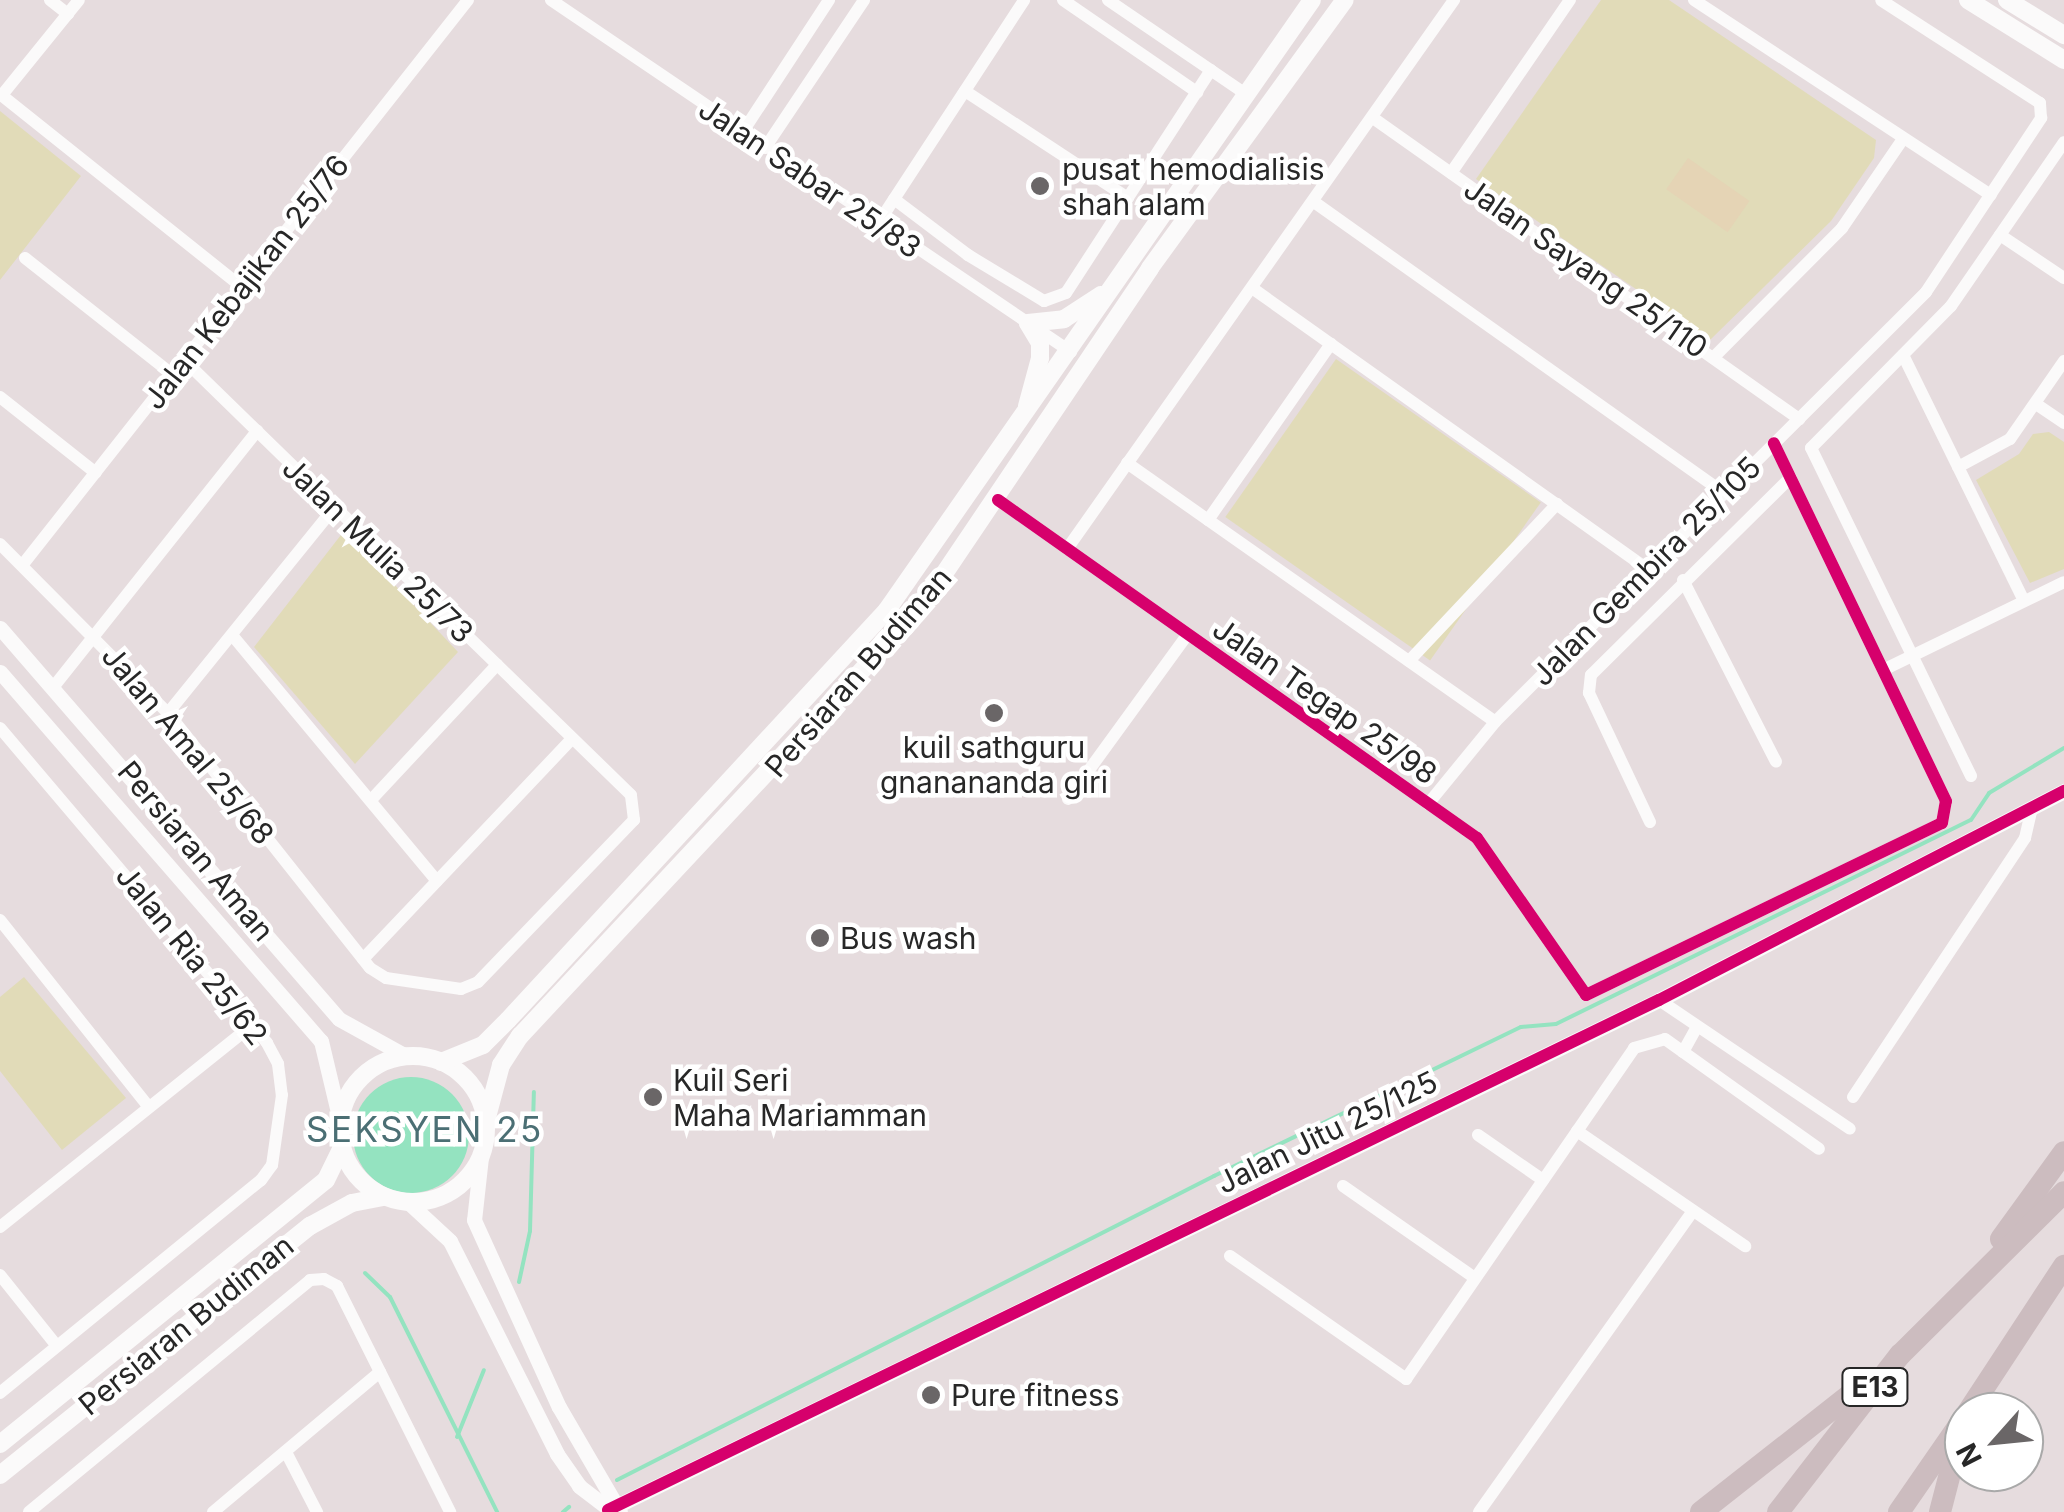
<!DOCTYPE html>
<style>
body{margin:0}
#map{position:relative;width:2064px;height:1512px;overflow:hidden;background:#e6dcde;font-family:Inter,sans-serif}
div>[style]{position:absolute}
.green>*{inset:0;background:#e1dbb8;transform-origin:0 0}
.pitch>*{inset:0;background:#e5d4b5;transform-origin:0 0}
.water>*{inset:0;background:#94e3c0}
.round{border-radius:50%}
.stream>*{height:4px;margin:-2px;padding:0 2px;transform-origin:2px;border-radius:2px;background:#94e3c0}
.minor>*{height:12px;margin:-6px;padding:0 6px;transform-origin:6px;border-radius:6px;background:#fbfafa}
.tertiary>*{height:15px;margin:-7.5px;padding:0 7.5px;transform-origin:7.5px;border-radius:7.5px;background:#fbfafa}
.secondary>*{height:18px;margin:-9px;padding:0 9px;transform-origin:9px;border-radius:9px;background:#fbfafa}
.secondary>.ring{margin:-9px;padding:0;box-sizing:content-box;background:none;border:18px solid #fbfafa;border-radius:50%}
.motorway>*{height:22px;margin:-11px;padding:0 11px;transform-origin:11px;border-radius:11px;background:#ccbcbf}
.cycleway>*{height:12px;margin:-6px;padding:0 6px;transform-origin:6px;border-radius:6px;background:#d6006c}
.dots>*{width:28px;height:28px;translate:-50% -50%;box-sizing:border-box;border:5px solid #fff;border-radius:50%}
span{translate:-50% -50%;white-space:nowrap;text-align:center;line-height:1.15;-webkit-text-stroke:9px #fff;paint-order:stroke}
.shield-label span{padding:2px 8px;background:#fff;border:2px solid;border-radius:8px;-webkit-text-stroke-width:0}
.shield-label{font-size:28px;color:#272727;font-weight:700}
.poi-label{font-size:30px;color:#272727}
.left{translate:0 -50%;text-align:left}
.street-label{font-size:30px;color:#272727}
.quarter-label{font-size:35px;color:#4b6f74;letter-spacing:2.5px}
.north{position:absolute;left:1944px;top:1392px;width:100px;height:100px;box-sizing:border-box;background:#fff;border:2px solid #a9a9a9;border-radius:50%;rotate:243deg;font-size:28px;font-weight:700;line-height:40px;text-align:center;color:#272727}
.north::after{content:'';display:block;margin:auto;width:35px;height:45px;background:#6a6667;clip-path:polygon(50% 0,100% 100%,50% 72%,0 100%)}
</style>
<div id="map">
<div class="green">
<div style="clip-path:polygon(1601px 0,1669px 0,1876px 140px,1874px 158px,1831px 221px,1710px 340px,1476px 179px)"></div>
<div style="clip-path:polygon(0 111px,81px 176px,0 280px)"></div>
<div style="left:1336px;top:359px;width:250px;height:193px;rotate:35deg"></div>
<div style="clip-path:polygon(2049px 432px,2064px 442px,2064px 569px,2030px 583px,1976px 480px,2019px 454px,2033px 434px)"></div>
<div style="clip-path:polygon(344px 531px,458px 652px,355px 764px,254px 647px)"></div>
<div style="clip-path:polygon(24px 977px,126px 1098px,62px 1150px,0 1071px,0 997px)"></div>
</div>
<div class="pitch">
<div style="left:1688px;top:158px;width:75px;height:38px;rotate:35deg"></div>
</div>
<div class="water">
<div class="round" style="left:353px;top:1077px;width:116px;height:116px"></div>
</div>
<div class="stream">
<div style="left:365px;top:1273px;width:35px;rotate:44deg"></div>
<div style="left:390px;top:1297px;width:240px;rotate:63.5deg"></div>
<div style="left:519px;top:1282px;width:52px;rotate:-77.8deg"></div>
<div style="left:530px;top:1231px;width:139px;rotate:-88.4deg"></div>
<div style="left:457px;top:1437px;width:72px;rotate:-68.1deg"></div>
<div style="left:617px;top:1480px;width:670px;rotate:-26.99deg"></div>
<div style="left:1214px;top:1176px;width:341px;rotate:-25.9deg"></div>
<div style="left:1521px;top:1027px;width:35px;rotate:-5deg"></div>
<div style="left:1556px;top:1024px;width:462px;rotate:-26.2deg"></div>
<div style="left:1971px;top:820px;width:32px;rotate:-56deg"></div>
<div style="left:1989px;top:793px;width:87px;rotate:-31deg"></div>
<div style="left:563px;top:1512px;width:8px;rotate:-40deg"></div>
</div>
<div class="minor">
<div style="left:50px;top:0;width:23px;rotate:38deg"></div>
<div style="left:551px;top:0;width:628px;rotate:34.09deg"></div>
<div style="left:1063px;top:0;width:163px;rotate:34.5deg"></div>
<div style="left:1108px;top:0;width:163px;rotate:34.3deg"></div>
<div style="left:1694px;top:0;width:355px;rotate:33.3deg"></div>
<div style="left:965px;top:91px;width:195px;rotate:33.3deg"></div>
<div style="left:0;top:94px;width:310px;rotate:38.6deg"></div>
<div style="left:2px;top:95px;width:122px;rotate:-51deg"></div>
<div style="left:1373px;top:118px;width:522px;rotate:35.24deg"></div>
<div style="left:742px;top:133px;width:159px;rotate:-56.8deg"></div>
<div style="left:765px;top:148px;width:178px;rotate:-56.2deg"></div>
<div style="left:1451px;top:173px;width:210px;rotate:-55.5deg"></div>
<div style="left:894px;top:199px;width:93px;rotate:37.1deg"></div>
<div style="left:968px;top:255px;width:89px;rotate:31.2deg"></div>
<div style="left:1044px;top:301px;width:23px;rotate:-20deg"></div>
<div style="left:1066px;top:293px;width:266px;rotate:-57deg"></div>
<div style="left:1314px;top:202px;width:503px;rotate:35.37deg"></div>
<div style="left:879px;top:222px;width:265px;rotate:-56.8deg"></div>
<div style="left:2000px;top:235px;width:77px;rotate:33.9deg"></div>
<div style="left:25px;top:258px;width:189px;rotate:38.3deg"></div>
<div style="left:1252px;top:288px;width:486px;rotate:35.4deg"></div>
<div style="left:1903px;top:355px;width:274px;rotate:63.8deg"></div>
<div style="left:1713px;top:358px;width:183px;rotate:-45.2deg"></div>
<div style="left:1842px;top:228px;width:108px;rotate:-55.6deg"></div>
<div style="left:0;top:397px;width:122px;rotate:38.4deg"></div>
<div style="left:2036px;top:404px;width:34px;rotate:34deg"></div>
<div style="left:1127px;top:463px;width:450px;rotate:35.1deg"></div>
<div style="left:1958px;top:467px;width:59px;rotate:-28.3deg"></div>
<div style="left:2010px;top:439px;width:95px;rotate:-55.3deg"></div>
<div style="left:998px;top:500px;width:586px;rotate:35.21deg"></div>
<div style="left:1477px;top:838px;width:191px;rotate:55.2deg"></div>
<div style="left:1586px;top:995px;width:395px;rotate:-25.8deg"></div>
<div style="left:1942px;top:823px;width:22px;rotate:-80deg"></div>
<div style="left:1946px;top:801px;width:397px;rotate:-115.7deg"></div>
<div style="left:1208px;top:520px;width:215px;rotate:-55.1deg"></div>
<div style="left:0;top:544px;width:238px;rotate:45.2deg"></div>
<div style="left:168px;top:713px;width:325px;rotate:51.6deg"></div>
<div style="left:370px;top:968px;width:19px;rotate:32deg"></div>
<div style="left:386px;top:978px;width:76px;rotate:8.3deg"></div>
<div style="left:461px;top:989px;width:18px;rotate:-22deg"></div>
<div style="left:478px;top:982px;width:225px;rotate:-46.1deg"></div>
<div style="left:634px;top:820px;width:25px;rotate:-97deg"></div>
<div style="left:631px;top:795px;width:624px;rotate:-135.78deg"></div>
<div style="left:1067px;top:549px;width:672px;rotate:-54.82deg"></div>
<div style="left:24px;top:563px;width:717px;rotate:-51.74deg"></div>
<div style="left:1683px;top:580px;width:204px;rotate:62.9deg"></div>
<div style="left:232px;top:635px;width:320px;rotate:50.2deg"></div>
<div style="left:1409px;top:661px;width:216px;rotate:-46.7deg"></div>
<div style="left:1883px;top:670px;width:201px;rotate:-25.9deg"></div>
<div style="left:55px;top:685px;width:325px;rotate:-51.5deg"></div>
<div style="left:168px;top:713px;width:265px;rotate:-51deg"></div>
<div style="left:0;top:728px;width:413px;rotate:49.7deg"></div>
<div style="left:267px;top:1043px;width:24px;rotate:62deg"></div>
<div style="left:278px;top:1064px;width:31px;rotate:83deg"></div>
<div style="left:282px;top:1095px;width:71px;rotate:98.1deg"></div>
<div style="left:272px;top:1165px;width:19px;rotate:126deg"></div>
<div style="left:261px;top:1180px;width:337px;rotate:140.8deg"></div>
<div style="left:1971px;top:776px;width:365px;rotate:-116deg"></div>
<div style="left:1811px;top:448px;width:199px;rotate:-45.4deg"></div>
<div style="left:1951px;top:306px;width:199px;rotate:-55.4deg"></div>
<div style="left:1068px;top:799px;width:204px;rotate:-54deg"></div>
<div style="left:371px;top:800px;width:185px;rotate:-47deg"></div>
<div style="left:1428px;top:804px;width:106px;rotate:-50.7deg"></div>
<div style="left:1495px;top:722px;width:609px;rotate:-44.93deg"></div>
<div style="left:1926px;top:292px;width:209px;rotate:-56.5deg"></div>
<div style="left:2041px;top:118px;width:15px;rotate:-94deg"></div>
<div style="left:2040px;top:103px;width:189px;rotate:-147.1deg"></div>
<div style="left:1650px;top:822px;width:143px;rotate:-115.3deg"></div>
<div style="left:1589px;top:693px;width:18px;rotate:-84deg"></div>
<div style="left:1591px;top:675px;width:281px;rotate:-44.7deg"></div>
<div style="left:0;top:920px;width:239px;rotate:51.5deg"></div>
<div style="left:363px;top:959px;width:303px;rotate:-46.5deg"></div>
<div style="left:1659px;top:1000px;width:230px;rotate:34deg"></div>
<div style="left:1683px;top:1052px;width:29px;rotate:-61deg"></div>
<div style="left:1853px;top:1097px;width:311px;rotate:-56.4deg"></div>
<div style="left:2025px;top:838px;width:28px;rotate:-77deg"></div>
<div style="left:1577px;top:1131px;width:204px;rotate:34.4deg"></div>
<div style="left:1478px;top:1135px;width:79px;rotate:34.7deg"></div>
<div style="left:1343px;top:1186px;width:161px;rotate:34.9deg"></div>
<div style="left:0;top:1227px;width:323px;rotate:-38.7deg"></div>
<div style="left:1230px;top:1256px;width:215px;rotate:34.9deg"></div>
<div style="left:1406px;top:1379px;width:402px;rotate:-55.4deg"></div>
<div style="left:1634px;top:1048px;width:32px;rotate:-16deg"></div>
<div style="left:1665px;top:1039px;width:189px;rotate:35.5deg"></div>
<div style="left:0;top:1275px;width:90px;rotate:51.3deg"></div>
<div style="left:286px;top:1452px;width:68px;rotate:62.7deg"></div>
<div style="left:29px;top:1512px;width:364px;rotate:-39.5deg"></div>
<div style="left:310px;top:1280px;width:14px;rotate:-4deg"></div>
<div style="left:324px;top:1279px;width:15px;rotate:28deg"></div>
<div style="left:337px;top:1286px;width:253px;rotate:63.4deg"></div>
<div style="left:213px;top:1512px;width:218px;rotate:-40deg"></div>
<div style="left:1479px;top:1512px;width:369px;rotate:-54.6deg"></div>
</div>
<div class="tertiary">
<div style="left:0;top:628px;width:517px;rotate:49.07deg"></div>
<div style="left:339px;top:1019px;width:77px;rotate:28.9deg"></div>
<div style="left:0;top:672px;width:489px;rotate:49deg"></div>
<div style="left:321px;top:1041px;width:82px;rotate:76.6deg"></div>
<div style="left:481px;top:1157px;width:63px;rotate:96.3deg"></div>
<div style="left:474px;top:1220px;width:205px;rotate:65.6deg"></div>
<div style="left:559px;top:1407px;width:121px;rotate:59.8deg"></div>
<div style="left:409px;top:1203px;width:56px;rotate:42.8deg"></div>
<div style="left:450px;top:1241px;width:238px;rotate:63.3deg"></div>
<div style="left:557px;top:1454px;width:39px;rotate:55deg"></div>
<div style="left:579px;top:1486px;width:43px;rotate:37.4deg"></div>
<div style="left:608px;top:1510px;width:1168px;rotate:-25.89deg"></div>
<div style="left:1659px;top:1000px;width:456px;rotate:-27.3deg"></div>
</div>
<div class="secondary">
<div style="left:1968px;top:0;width:113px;rotate:32deg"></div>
<div style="left:2007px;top:0;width:67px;rotate:31.6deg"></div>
<div style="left:1027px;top:406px;width:50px;rotate:-74.8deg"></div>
<div style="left:1040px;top:358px;width:15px;rotate:-90deg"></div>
<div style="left:1040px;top:343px;width:23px;rotate:-121deg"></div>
<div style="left:1028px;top:323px;width:36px;rotate:-6deg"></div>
<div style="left:1064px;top:319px;width:44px;rotate:-33deg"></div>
<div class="ring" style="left:340px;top:1056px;width:128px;height:128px"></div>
<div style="left:441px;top:1062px;width:45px;rotate:-22deg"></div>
<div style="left:483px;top:1045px;width:35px;rotate:-45deg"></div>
<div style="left:508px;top:1020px;width:558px;rotate:-47.25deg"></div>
<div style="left:887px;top:610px;width:743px;rotate:-55.13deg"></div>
<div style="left:486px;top:1121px;width:58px;rotate:-75deg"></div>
<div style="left:501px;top:1065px;width:35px;rotate:-57deg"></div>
<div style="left:520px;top:1036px;width:590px;rotate:-46.92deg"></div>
<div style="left:923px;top:605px;width:406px;rotate:-56deg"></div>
<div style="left:1150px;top:268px;width:331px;rotate:-54deg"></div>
<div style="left:0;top:1444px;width:419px;rotate:-39deg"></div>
<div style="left:326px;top:1180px;width:37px;rotate:-64deg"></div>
<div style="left:0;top:1475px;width:398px;rotate:-38.8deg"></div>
<div style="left:310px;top:1226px;width:48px;rotate:-28.7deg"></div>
<div style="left:352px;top:1203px;width:33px;rotate:-11deg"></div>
</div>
<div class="motorway">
<div style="left:2001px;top:1239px;width:107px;rotate:-54.1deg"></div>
<div style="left:1968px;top:1412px;width:175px;rotate:-56.7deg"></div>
<div style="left:1701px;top:1512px;width:216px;rotate:-38.2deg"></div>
<div style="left:1778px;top:1512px;width:199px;rotate:-52.2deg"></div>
<div style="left:1900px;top:1355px;width:231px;rotate:-44.8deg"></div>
<div style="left:1899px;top:1512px;width:114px;rotate:-55.3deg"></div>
<div style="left:1940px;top:1512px;width:84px;rotate:-75.5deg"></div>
</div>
<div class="cycleway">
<div style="left:998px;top:500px;width:586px;rotate:35.21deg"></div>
<div style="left:1477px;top:838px;width:191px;rotate:55.2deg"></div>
<div style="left:1586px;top:995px;width:395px;rotate:-25.8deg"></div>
<div style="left:1942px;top:823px;width:22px;rotate:-80deg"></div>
<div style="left:1946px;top:801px;width:397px;rotate:-115.7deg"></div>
<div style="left:608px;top:1510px;width:1168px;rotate:-25.89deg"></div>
<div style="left:1659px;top:1000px;width:456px;rotate:-27.3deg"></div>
</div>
<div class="dots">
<div style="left:1040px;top:186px;background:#6a6667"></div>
<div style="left:994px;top:713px;background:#6a6667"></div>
<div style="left:820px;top:938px;background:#6a6667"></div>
<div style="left:653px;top:1097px;background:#6a6667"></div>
<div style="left:931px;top:1395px;background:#6a6667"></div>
</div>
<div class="shield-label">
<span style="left:1875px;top:1387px">E13</span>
</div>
<div class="poi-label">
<span class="left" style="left:1062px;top:186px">pusat hemodialisis<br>shah alam</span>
<span style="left:994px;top:764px">kuil sathguru<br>gnanananda giri</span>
<span class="left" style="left:840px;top:938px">Bus wash</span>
<span class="left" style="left:673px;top:1097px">Kuil Seri<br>Maha Mariamman</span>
<span class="left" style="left:951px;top:1395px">Pure fitness</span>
</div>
<div class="street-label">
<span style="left:810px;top:178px;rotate:34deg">Jalan Sabar 25/83</span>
<span style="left:1586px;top:268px;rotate:35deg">Jalan Sayang 25/110</span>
<span style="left:246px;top:282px;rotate:-52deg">Jalan Kebajikan 25/76</span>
<span style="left:378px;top:550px;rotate:44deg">Jalan Mulia 25/73</span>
<span style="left:1646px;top:571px;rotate:-45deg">Jalan Gembira 25/105</span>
<span style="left:858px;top:672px;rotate:-49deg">Persiaran Budiman</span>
<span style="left:1325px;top:701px;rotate:35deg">Jalan Tegap 25/98</span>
<span style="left:188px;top:745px;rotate:50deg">Jalan Amal 25/68</span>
<span style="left:196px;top:851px;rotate:50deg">Persiaran Aman</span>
<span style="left:192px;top:955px;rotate:51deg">Jalan Ria 25/62</span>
<span style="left:1327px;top:1132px;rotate:-26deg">Jalan Jitu 25/125</span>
<span style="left:186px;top:1325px;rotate:-39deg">Persiaran Budiman</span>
</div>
<div class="quarter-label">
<span style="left:425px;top:1129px">SEKSYEN 25</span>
</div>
<div class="north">N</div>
</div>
